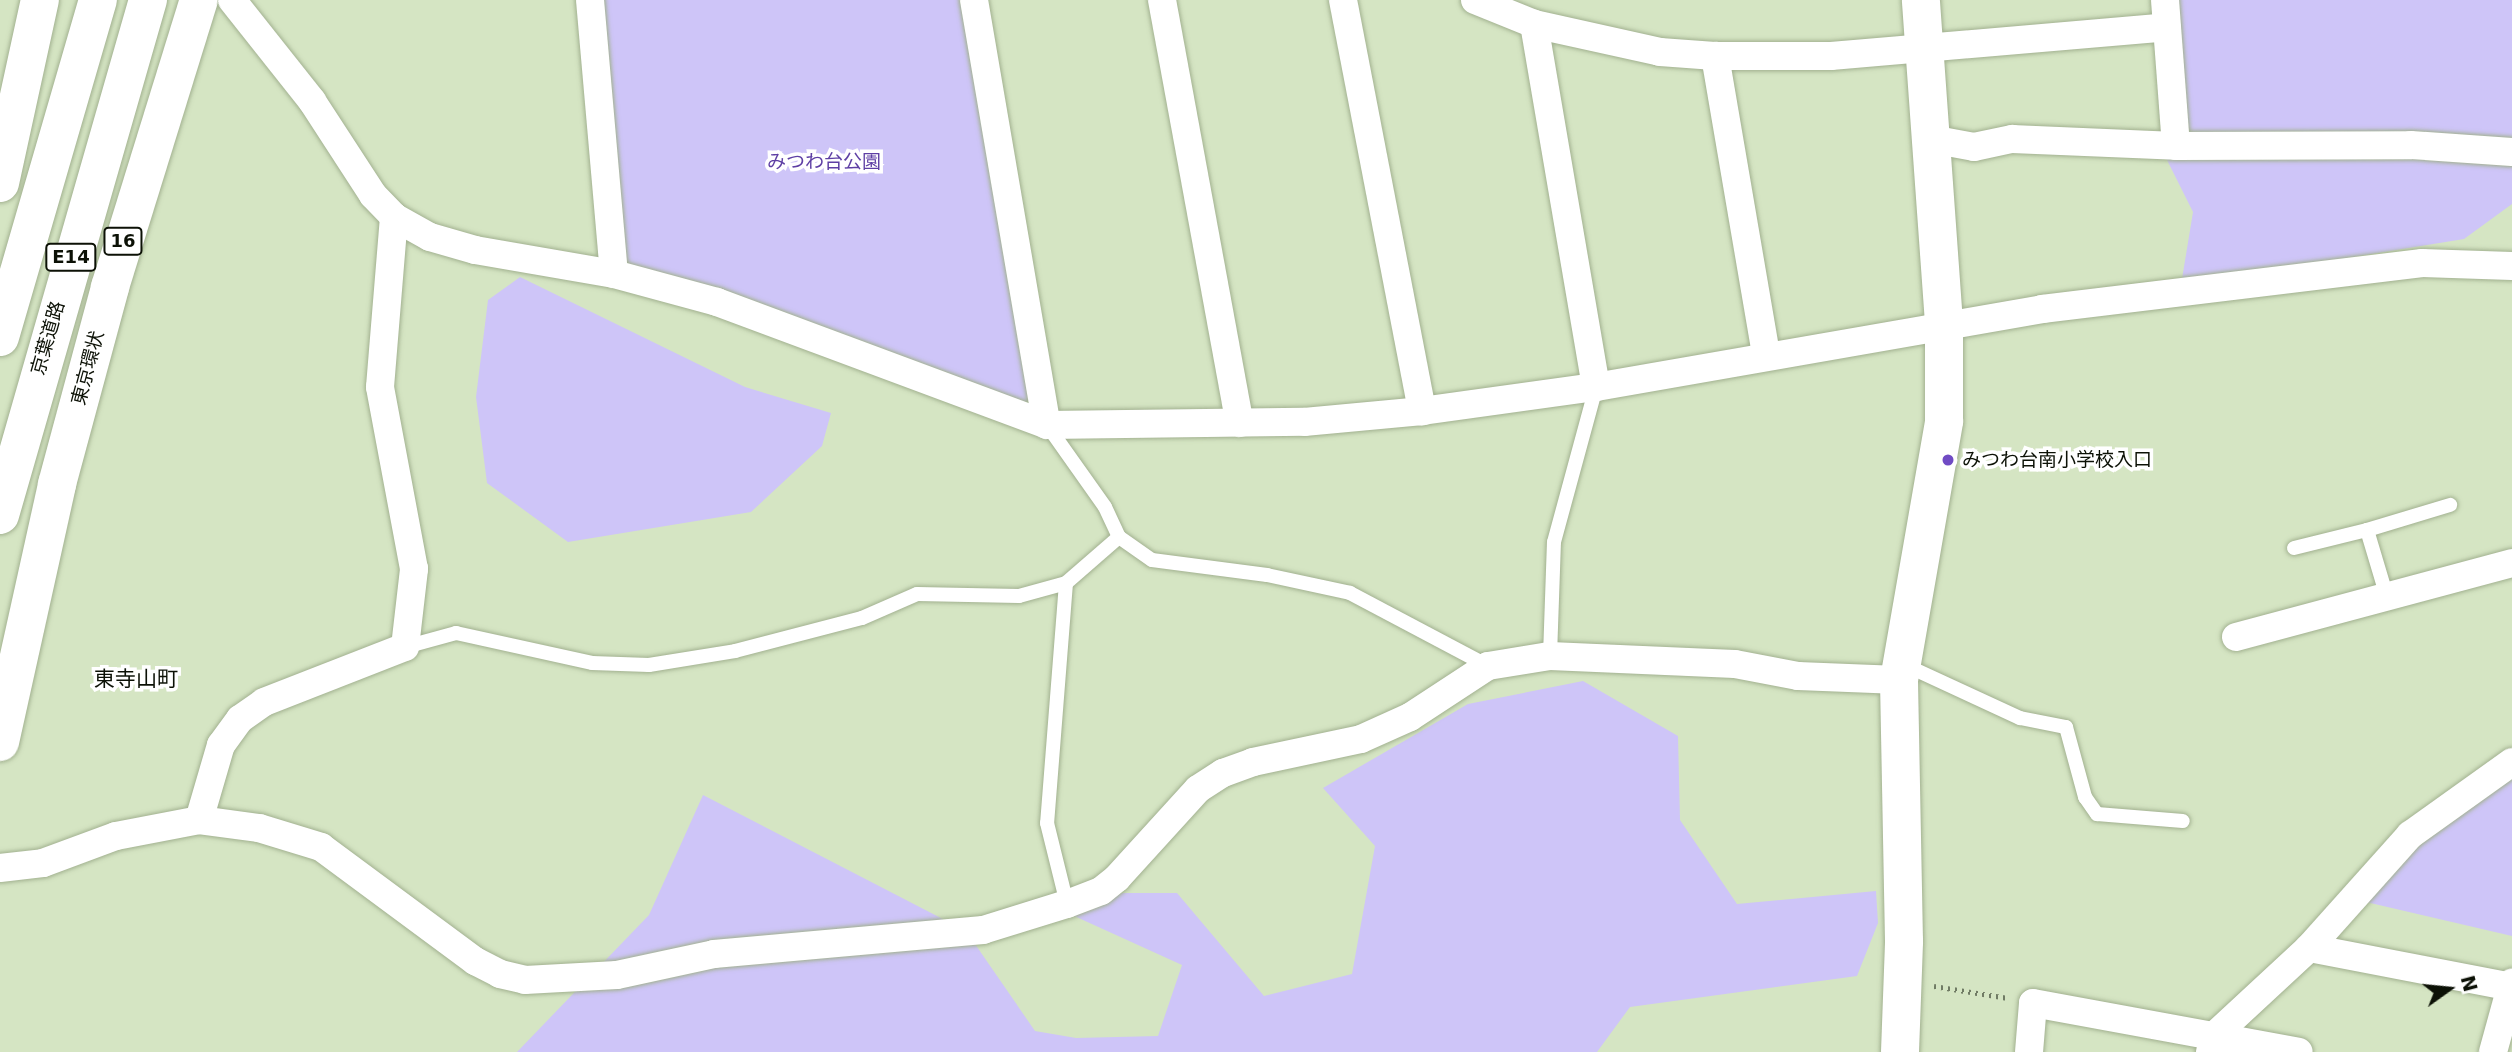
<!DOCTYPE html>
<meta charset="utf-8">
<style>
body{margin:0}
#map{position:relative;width:2512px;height:1052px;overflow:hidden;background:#d5e5c3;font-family:"DejaVu Sans","Noto Sans JP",sans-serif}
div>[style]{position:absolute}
.green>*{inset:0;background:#cec5f8}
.path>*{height:4.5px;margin-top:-2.25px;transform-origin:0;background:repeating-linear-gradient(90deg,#707b64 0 2px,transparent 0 7px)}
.roads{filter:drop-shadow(0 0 2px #a2b190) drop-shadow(0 0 2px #a2b190)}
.lane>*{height:14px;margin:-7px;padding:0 7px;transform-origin:7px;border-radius:7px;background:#fff}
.street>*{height:28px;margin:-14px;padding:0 14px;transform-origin:14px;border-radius:14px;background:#fff}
.secondary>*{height:38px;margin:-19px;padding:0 19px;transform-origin:19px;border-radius:19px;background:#fff}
.highway>*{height:38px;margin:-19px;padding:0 19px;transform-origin:19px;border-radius:19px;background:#fff}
.dots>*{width:19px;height:19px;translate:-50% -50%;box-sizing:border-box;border:4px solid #fff;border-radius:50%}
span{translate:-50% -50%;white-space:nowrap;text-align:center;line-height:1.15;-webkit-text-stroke:7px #fff;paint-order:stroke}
.shield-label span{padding:2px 5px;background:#fff;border:2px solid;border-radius:5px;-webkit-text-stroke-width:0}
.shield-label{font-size:18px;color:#0c1106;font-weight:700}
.park-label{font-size:19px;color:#5e3fa4}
.street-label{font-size:19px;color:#0c1106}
.poi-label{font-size:19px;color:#0c1106}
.left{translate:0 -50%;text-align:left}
.neighbourhood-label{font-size:21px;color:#0c1106}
.north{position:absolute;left:2414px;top:954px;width:70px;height:70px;-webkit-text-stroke:5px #fff;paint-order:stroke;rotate:75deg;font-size:19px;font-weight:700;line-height:28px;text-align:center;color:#0c1106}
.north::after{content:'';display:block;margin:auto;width:24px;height:32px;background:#0c1106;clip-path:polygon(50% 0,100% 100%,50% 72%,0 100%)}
</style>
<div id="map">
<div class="green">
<div style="clip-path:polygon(598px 0,960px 0,1035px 408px,621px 262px)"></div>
<div style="clip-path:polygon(2171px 0,2512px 0,2512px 204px,2464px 239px,2181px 285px,2193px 212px,2166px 158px,2181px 140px)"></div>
<div style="clip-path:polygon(520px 277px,745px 387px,831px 413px,822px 446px,751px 512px,568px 542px,487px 483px,476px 397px,488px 300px)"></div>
<div style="clip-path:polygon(1583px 681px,1678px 736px,1680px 820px,1737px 904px,1876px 891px,1878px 923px,1857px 976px,1630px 1007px,1597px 1052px,517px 1052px,649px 915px,703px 795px,966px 931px,1035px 1031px,1076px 1038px,1158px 1036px,1182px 965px,1072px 915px,1122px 893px,1177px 893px,1264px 996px,1352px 974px,1375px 846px,1323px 788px,1468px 704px)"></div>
<div style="clip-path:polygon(2512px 773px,2512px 936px,2366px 902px,2416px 835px)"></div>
</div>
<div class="path">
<div style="left:1934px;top:986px;width:75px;rotate:9.2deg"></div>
</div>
<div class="roads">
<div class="lane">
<div style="left:1047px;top:425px;width:100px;rotate:54.7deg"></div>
<div style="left:1105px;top:507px;width:33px;rotate:65deg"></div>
<div style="left:1119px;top:537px;width:40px;rotate:34.9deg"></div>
<div style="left:1152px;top:560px;width:116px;rotate:7.4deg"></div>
<div style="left:1267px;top:575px;width:85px;rotate:12.2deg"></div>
<div style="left:1350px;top:593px;width:156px;rotate:27.9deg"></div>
<div style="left:2367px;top:530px;width:87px;rotate:-16.8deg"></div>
<div style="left:2294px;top:548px;width:75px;rotate:-13.9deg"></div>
<div style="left:2367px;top:530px;width:70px;rotate:73.4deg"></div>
<div style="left:1066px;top:583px;width:241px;rotate:94.5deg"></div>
<div style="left:1047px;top:823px;width:83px;rotate:76.1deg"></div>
<div style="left:405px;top:647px;width:53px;rotate:-15.4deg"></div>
<div style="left:456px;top:633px;width:139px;rotate:12.4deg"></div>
<div style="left:592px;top:663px;width:57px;rotate:2deg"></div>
<div style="left:649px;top:665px;width:87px;rotate:-9.2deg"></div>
<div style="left:735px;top:651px;width:131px;rotate:-14.6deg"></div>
<div style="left:862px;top:618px;width:60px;rotate:-23.6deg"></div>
<div style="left:917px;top:594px;width:102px;rotate:1.1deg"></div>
<div style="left:1019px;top:596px;width:49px;rotate:-15.5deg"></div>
<div style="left:1066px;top:583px;width:70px;rotate:-41deg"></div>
<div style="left:1550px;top:656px;width:114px;rotate:-88deg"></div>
<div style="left:1554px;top:542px;width:161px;rotate:-74.8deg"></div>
<div style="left:1903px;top:664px;width:129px;rotate:24.8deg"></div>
<div style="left:2020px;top:718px;width:47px;rotate:11.1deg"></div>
<div style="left:2066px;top:727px;width:73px;rotate:74.8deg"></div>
<div style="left:2085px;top:797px;width:21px;rotate:55deg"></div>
<div style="left:2097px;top:814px;width:86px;rotate:4.7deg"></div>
</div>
<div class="street">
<div style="left:232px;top:0;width:129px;rotate:51.6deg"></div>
<div style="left:312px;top:101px;width:112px;rotate:57deg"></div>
<div style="left:373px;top:195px;width:30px;rotate:46deg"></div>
<div style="left:394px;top:217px;width:41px;rotate:29.1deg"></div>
<div style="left:430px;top:237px;width:47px;rotate:16.1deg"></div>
<div style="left:475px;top:250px;width:141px;rotate:9.8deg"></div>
<div style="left:614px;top:274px;width:107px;rotate:15.2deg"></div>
<div style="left:717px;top:302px;width:352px;rotate:20.4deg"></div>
<div style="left:1047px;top:425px;width:257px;rotate:-0.7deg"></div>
<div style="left:1304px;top:422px;width:119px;rotate:-5.3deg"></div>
<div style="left:1422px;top:411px;width:176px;rotate:-7.9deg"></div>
<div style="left:1596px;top:387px;width:453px;rotate:-9.9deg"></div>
<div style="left:2042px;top:309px;width:383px;rotate:-6.9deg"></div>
<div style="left:2422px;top:263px;width:90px;rotate:1.9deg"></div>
<div style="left:590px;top:0;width:275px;rotate:85deg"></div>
<div style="left:974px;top:0;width:431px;rotate:80.3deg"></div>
<div style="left:1162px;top:0;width:430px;rotate:79.6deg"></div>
<div style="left:1343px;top:0;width:419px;rotate:79.1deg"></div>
<div style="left:1475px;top:0;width:64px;rotate:22.1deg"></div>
<div style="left:1534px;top:24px;width:129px;rotate:12.5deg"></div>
<div style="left:1660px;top:52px;width:55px;rotate:4.2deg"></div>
<div style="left:1715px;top:56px;width:116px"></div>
<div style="left:1831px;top:56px;width:337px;rotate:-4.9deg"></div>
<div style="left:2165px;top:0;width:146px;rotate:85.7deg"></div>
<div style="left:1534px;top:24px;width:368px;rotate:80.3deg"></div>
<div style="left:1715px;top:56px;width:303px;rotate:80.3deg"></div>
<div style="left:1931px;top:139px;width:44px;rotate:10.5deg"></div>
<div style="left:1974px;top:147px;width:39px;rotate:-12deg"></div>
<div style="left:2012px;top:139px;width:164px;rotate:2.4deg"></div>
<div style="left:2176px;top:146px;width:235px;rotate:-0.2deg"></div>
<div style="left:2411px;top:145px;width:101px;rotate:4deg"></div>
<div style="left:2236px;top:637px;width:286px;rotate:-15deg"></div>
<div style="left:199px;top:820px;width:78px;rotate:-73.7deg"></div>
<div style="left:221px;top:745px;width:32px;rotate:-54deg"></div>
<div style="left:240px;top:719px;width:29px;rotate:-35deg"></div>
<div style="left:264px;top:702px;width:151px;rotate:-21.3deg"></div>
<div style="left:405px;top:647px;width:79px;rotate:-83.4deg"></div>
<div style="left:414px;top:569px;width:185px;rotate:-100.6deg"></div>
<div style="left:380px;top:387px;width:171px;rotate:-85.3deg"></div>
<div style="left:0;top:868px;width:43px;rotate:-6.6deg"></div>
<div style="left:43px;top:863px;width:78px;rotate:-20.3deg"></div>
<div style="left:116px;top:836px;width:85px;rotate:-10.9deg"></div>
<div style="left:199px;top:820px;width:61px;rotate:7.6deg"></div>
<div style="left:259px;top:828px;width:65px;rotate:17deg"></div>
<div style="left:321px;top:847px;width:192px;rotate:36.5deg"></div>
<div style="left:475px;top:961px;width:28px;rotate:27deg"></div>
<div style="left:500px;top:974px;width:26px;rotate:13deg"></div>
<div style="left:525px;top:980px;width:92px;rotate:-3.1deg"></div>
<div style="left:617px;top:975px;width:99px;rotate:-12.2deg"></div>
<div style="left:714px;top:954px;width:270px;rotate:-5.1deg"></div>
<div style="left:983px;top:930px;width:88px;rotate:-17.2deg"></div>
<div style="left:1067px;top:904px;width:36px;rotate:-21deg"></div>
<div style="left:1101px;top:891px;width:21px;rotate:-39deg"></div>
<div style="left:1117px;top:878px;width:120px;rotate:-47.7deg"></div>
<div style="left:1198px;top:789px;width:30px;rotate:-33deg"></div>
<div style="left:1223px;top:773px;width:32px;rotate:-20deg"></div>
<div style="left:1253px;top:762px;width:110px;rotate:-12deg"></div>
<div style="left:1361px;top:739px;width:54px;rotate:-24.2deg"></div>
<div style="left:1410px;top:717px;width:93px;rotate:-33.2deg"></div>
<div style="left:1488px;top:666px;width:63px;rotate:-9.2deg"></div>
<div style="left:1550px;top:656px;width:185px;rotate:2.5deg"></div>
<div style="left:1735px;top:664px;width:64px;rotate:10.8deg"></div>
<div style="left:1798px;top:676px;width:101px;rotate:2.3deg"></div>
<div style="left:2309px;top:948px;width:152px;rotate:-48.2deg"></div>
<div style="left:2410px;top:835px;width:125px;rotate:-35.6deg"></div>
<div style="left:2029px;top:1052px;width:49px;rotate:-85.3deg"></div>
<div style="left:2033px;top:1003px;width:270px;rotate:10.4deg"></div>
<div style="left:2210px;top:1052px;width:18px;rotate:-74deg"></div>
<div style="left:2215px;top:1035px;width:128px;rotate:-42.8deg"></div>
<div style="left:2309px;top:948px;width:206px;rotate:10.9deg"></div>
<div style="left:2493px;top:1052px;width:72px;rotate:-74.6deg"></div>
</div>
<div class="secondary">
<div style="left:1900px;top:1052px;width:111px;rotate:-87.9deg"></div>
<div style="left:1904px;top:941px;width:261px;rotate:-91.1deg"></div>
<div style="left:1899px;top:680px;width:263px;rotate:-80.1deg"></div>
<div style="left:1944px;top:421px;width:98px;rotate:-90deg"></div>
<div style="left:1944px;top:323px;width:324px;rotate:-94.1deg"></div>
</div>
<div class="highway">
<div style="left:0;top:183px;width:187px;rotate:-77.7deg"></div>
<div style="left:0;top:337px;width:351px;rotate:-73.8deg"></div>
<div style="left:0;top:515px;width:536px;rotate:-73.97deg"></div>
<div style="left:0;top:742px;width:264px;rotate:-77.5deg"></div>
<div style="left:57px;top:484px;width:204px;rotate:-74.9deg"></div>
<div style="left:110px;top:287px;width:300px;rotate:-72.8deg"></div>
</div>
</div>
<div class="dots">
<div style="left:1948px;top:460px;background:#704bc4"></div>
</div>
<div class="shield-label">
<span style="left:123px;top:241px">16</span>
<span style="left:71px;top:257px">E14</span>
</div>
<div class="park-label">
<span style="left:824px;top:162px">みつわ台公園</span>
</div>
<div class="street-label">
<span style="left:48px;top:338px;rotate:-74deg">京葉道路</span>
<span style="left:88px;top:368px;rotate:-75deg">東京環状</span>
</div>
<div class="poi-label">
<span class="left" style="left:1962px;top:460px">みつわ台南小学校入口</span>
</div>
<div class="neighbourhood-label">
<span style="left:136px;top:679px">東寺山町</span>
</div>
<div class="north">N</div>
</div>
